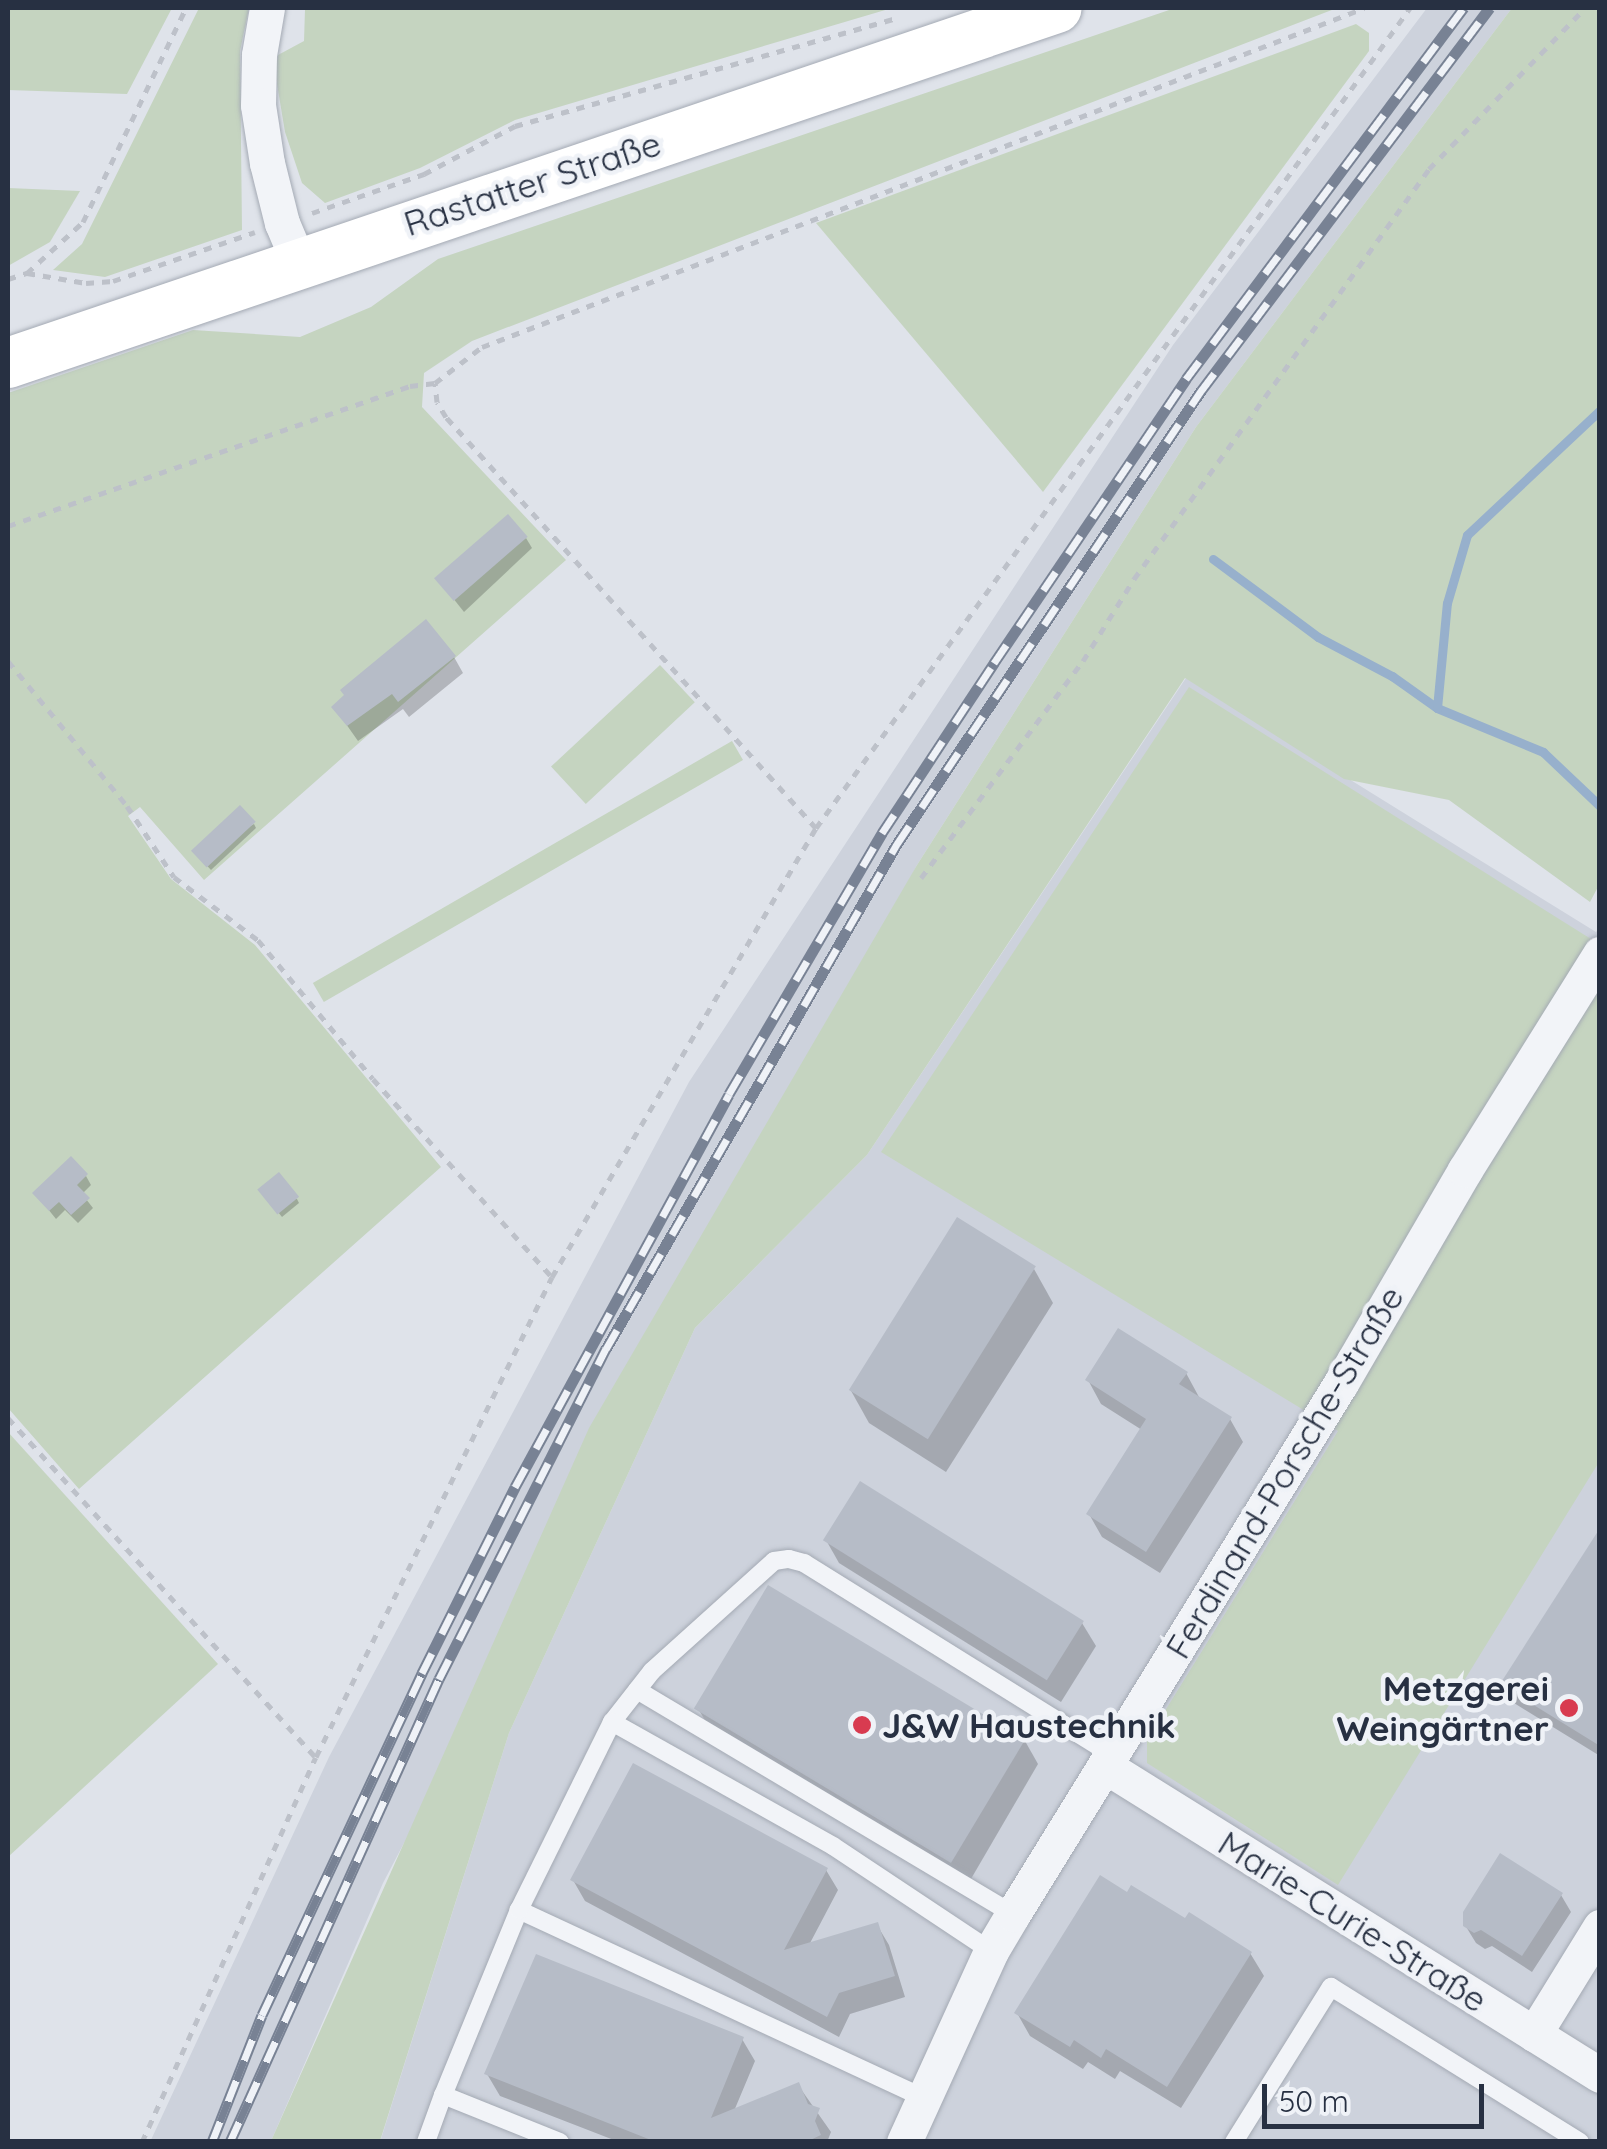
<!DOCTYPE html>
<meta charset="utf-8">
<style>
body{margin:0}
#map{position:relative;width:1607px;height:2149px;overflow:hidden;background:#dfe3ea;font-family:Quicksand,sans-serif}
div>[style]{position:absolute}
.built>*{inset:0;background:#cdd2dc}
.green>*{inset:0;background:#c5d4c0;transform-origin:0 0}
.shadow>*{inset:0;background:#0003}
.stream>*{height:9px;margin:-4.5px;padding:0 4.5px;transform-origin:4.5px;border-radius:4.5px;background:#97b0cc}
.building>*{inset:0;background:#b6bcc7;transform-origin:0 0}
.path>*{height:5px;margin-top:-2.5px;transform-origin:0;background:repeating-linear-gradient(90deg,#bdc1c9 0 8px,transparent 0 16px)}
.roads{filter:drop-shadow(0 0 2px #a4aab4) drop-shadow(0 0 2px #a4aab4)}
.service>*{height:18px;margin:-9px;padding:0 9px;transform-origin:9px;border-radius:9px;background:#f2f4f8}
.minor>*{height:35px;margin:-17.5px;padding:0 17.5px;transform-origin:17.5px;border-radius:17.5px;background:#f2f4f8}
.secondary>*{height:50px;margin:-25px;padding:0 25px;transform-origin:25px;border-radius:25px;background:#fff}
.rail>*{height:11px;margin-top:-5.5px;transform-origin:0;background:repeating-linear-gradient(90deg,#eff2f7 0 22px,#788294 0 44px);box-sizing:border-box;border-block:2px solid #788294}
.dots>*{width:28px;height:28px;translate:-50% -50%;box-sizing:border-box;border:5px solid #eff2f7;border-radius:50%}
span{translate:-50% -50%;white-space:nowrap;text-align:center;line-height:1.15;-webkit-text-stroke:9px #eff2f7;paint-order:stroke}
.street-label{font-size:35px;color:#273042}
.poi-label{font-size:35px;color:#273042;font-weight:700}
.right{translate:-100% -50%;text-align:right}
.left{translate:0 -50%;text-align:left}
.frame{position:absolute;inset:0;border:10px solid #273042;pointer-events:none}
.scale{position:absolute;left:1262px;top:2084px;width:222px;height:45px;box-sizing:border-box;border:5px solid #273042;border-top:0;padding-left:12px;font-size:30px;line-height:35px;white-space:nowrap;color:#273042;-webkit-text-stroke:8px #eff2f7;paint-order:stroke}
</style>
<div id="map">
<div class="built">
<div style="clip-path:polygon(1427px 8px,1512px 8px,1196px 427px,917px 865px,383px 1883px,271px 2141px,150px 2142px,329px 1757px,689px 1082px,1173px 345px)"></div>
<div style="clip-path:polygon(1186px 678px,1596px 932px,1599px 928px,1599px 2141px,380px 2142px,509px 1733px,695px 1328px,867px 1155px)"></div>
</div>
<div class="green">
<div style="clip-path:polygon(8px 8px,172px 8px,127px 94px,8px 90px)"></div>
<div style="clip-path:polygon(199px 8px,249px 8px,240px 51px,242px 230px,105px 277px,53px 270px,82px 244px)"></div>
<div style="clip-path:polygon(285px 8px,892px 8px,515px 120px,420px 168px,325px 203px,302px 183px,285px 132px,275px 72px,278px 55px,304px 41px,305px 9px)"></div>
<div style="clip-path:polygon(1175px 8px,1337px 8px,472px 341px,424px 373px,422px 407px,566px 560px,204px 880px,140px 807px,128px 816px,171px 879px,255px 945px,441px 1167px,79px 1489px,8px 1408px,8px 393px,193px 330px,300px 337px,371px 307px,438px 259px)"></div>
<div style="clip-path:polygon(1512px 8px,1599px 8px,1599px 885px,1590px 902px,1449px 800px,1344px 779px,1185px 678px,867px 1155px,695px 1328px,509px 1733px,380px 2141px,271px 2141px,589px 1428px,917px 865px,1196px 427px)"></div>
<div style="clip-path:polygon(1356px 24px,1369px 33px,1369px 51px,1043px 492px,816px 223px)"></div>
<div style="clip-path:polygon(8px 188px,80px 191px,50px 242px,8px 266px)"></div>
<div style="left:660px;top:665px;width:51px;height:149px;rotate:47deg"></div>
<div style="clip-path:polygon(1189px 687px,1599px 944px,1599px 1462px,1338px 1885px,1147px 1763px,1147px 1740px,1338px 1431px,881px 1152px)"></div>
<div style="left:732px;top:741px;width:22px;height:484px;rotate:60deg"></div>
<div style="clip-path:polygon(8px 1432px,218px 1664px,8px 1857px)"></div>
</div>
<div class="shadow">
<div style="clip-path:polygon(526px 538px,532px 548px,464px 612px,437px 578px)"></div>
<div style="clip-path:polygon(454px 657px,463px 673px,409px 717px,403px 709px,358px 741px,334px 707px)"></div>
<div style="clip-path:polygon(254px 824px,256px 828px,211px 870px,197px 855px)"></div>
<div style="clip-path:polygon(86px 1176px,91px 1185px,82px 1194px,93px 1208px,78px 1223px,65px 1210px,56px 1219px,35px 1193px)"></div>
<div style="clip-path:polygon(264px 1195px,297px 1199px,299px 1203px,282px 1217px)"></div>
<div style="clip-path:polygon(1034px 1269px,1053px 1303px,946px 1472px,869px 1423px,850px 1389px)"></div>
<div style="clip-path:polygon(1186px 1373px,1199px 1397px,1230px 1419px,1243px 1442px,1160px 1573px,1102px 1537px,1089px 1514px,1142px 1430px,1101px 1404px,1088px 1380px)"></div>
<div style="clip-path:polygon(1600px 1533px,1600px 1756px,1514px 1703px,1503px 1684px)"></div>
<div style="clip-path:polygon(826px 1540px,1082px 1623px,1096px 1646px,1061px 1702px,839px 1563px)"></div>
<div style="clip-path:polygon(699px 1710px,1025px 1741px,1038px 1764px,968px 1884px,713px 1734px)"></div>
<div style="clip-path:polygon(826px 1870px,838px 1890px,809px 1945px,877px 1925px,889px 1945px,905px 1997px,850px 2014px,839px 2037px,585px 1901px,573px 1880px)"></div>
<div style="clip-path:polygon(1561px 1895px,1571px 1912px,1532px 1972px,1492px 1946px,1485px 1949px,1476px 1943px,1465px 1925px)"></div>
<div style="clip-path:polygon(1186px 1921px,1250px 1953px,1264px 1976px,1181px 2108px,1120px 2071px,1115px 2079px,1088px 2062px,1083px 2069px,1030px 2036px,1017px 2013px)"></div>
<div style="clip-path:polygon(742px 2039px,755px 2061px,734px 2111px,798px 2085px,831px 2132px,827px 2142px,619px 2142px,500px 2096px,487px 2074px)"></div>
</div>
<div class="stream">
<div style="left:1213px;top:559px;width:131px;rotate:36.6deg"></div>
<div style="left:1318px;top:637px;width:84px;rotate:27.8deg"></div>
<div style="left:1392px;top:676px;width:55px;rotate:35.4deg"></div>
<div style="left:1437px;top:708px;width:115px;rotate:22.5deg"></div>
<div style="left:1543px;top:752px;width:79px;rotate:43.5deg"></div>
<div style="left:1437px;top:708px;width:105px;rotate:-84.6deg"></div>
<div style="left:1447px;top:603px;width:71px;rotate:-73.6deg"></div>
<div style="left:1467px;top:535px;width:183px;rotate:-43.2deg"></div>
</div>
<div class="building">
<div style="left:508px;top:514px;width:30px;height:98px;rotate:49deg"></div>
<div style="clip-path:polygon(426px 619px,456px 656px,398px 702px,392px 694px,347px 726px,331px 707px,344px 695px,340px 690px)"></div>
<div style="left:240px;top:805px;width:23px;height:67px;rotate:47deg"></div>
<div style="clip-path:polygon(71px 1156px,88px 1174px,77px 1185px,90px 1198px,71px 1215px,59px 1202px,49px 1211px,32px 1193px)"></div>
<div style="left:279px;top:1172px;width:32px;height:28px;rotate:51deg"></div>
<div style="left:957px;top:1217px;width:93px;height:204px;rotate:32deg"></div>
<div style="clip-path:polygon(1118px 1328px,1188px 1372px,1179px 1384px,1232px 1417px,1146px 1552px,1086px 1514px,1146px 1419px,1085px 1380px)"></div>
<div style="left:860px;top:1481px;width:264px;height:70px;rotate:32deg"></div>
<div style="clip-path:polygon(1600px 1528px,1600px 1746px,1500px 1684px)"></div>
<div style="left:768px;top:1585px;width:300px;height:144px;rotate:31deg"></div>
<div style="clip-path:polygon(633px 1763px,828px 1868px,784px 1950px,878px 1922px,895px 1976px,839px 1993px,827px 2017px,570px 1880px)"></div>
<div style="clip-path:polygon(1500px 1853px,1563px 1893px,1522px 1956px,1481px 1930px,1474px 1933px,1463px 1926px,1463px 1912px)"></div>
<div style="clip-path:polygon(1100px 1875px,1127px 1892px,1131px 1885px,1185px 1918px,1189px 1912px,1252px 1952px,1167px 2087px,1106px 2049px,1101px 2058px,1074px 2040px,1070px 2047px,1014px 2013px)"></div>
<div style="clip-path:polygon(536px 1954px,744px 2037px,711px 2118px,799px 2082px,808px 2104px,820px 2108px,815px 2121px,821px 2135px,806px 2142px,656px 2142px,484px 2074px)"></div>
</div>
<div class="path">
<div style="left:312px;top:213px;width:119px;rotate:-19.2deg"></div>
<div style="left:424px;top:174px;width:103px;rotate:-27.8deg"></div>
<div style="left:515px;top:126px;width:393px;rotate:-15.8deg"></div>
<div style="left:27px;top:273px;width:60px;rotate:9.6deg"></div>
<div style="left:86px;top:283px;width:27px;rotate:-4deg"></div>
<div style="left:113px;top:281px;width:150px;rotate:-19deg"></div>
<div style="left:8px;top:279px;width:20px;rotate:-18deg"></div>
<div style="left:27px;top:273px;width:76px;rotate:-42.3deg"></div>
<div style="left:83px;top:222px;width:237px;rotate:-64.3deg"></div>
<div style="left:8px;top:526px;width:426px;rotate:-19.2deg"></div>
<div style="left:410px;top:386px;width:25px;rotate:-7deg"></div>
<div style="left:8px;top:661px;width:188px;rotate:50.6deg"></div>
<div style="left:127px;top:806px;width:85px;rotate:56.5deg"></div>
<div style="left:174px;top:877px;width:105px;rotate:36.9deg"></div>
<div style="left:258px;top:940px;width:180px;rotate:50.4deg"></div>
<div style="left:373px;top:1079px;width:267px;rotate:47.9deg"></div>
<div style="left:816px;top:828px;width:553px;rotate:-131.99deg"></div>
<div style="left:446px;top:417px;width:17px;rotate:-121deg"></div>
<div style="left:437px;top:402px;width:19px;rotate:-96deg"></div>
<div style="left:435px;top:383px;width:59px;rotate:-37.5deg"></div>
<div style="left:482px;top:347px;width:945px;rotate:-21.02deg"></div>
<div style="left:921px;top:878px;width:271px;rotate:-53.3deg"></div>
<div style="left:1083px;top:661px;width:97px;rotate:-58.1deg"></div>
<div style="left:1134px;top:579px;width:505px;rotate:-54.26deg"></div>
<div style="left:1429px;top:169px;width:224px;rotate:-45.9deg"></div>
<div style="left:8px;top:1418px;width:457px;rotate:47.8deg"></div>
<div style="left:142px;top:2142px;width:422px;rotate:-65.7deg"></div>
<div style="left:316px;top:1757px;width:535px;rotate:-63.82deg"></div>
<div style="left:552px;top:1277px;width:521px;rotate:-59.55deg"></div>
<div style="left:816px;top:828px;width:1013px;rotate:-54.08deg"></div>
</div>
<div class="roads">
<div class="service">
<div style="left:637px;top:1690px;width:438px;rotate:30.8deg"></div>
<div style="left:612px;top:1722px;width:65px;rotate:-51.9deg"></div>
<div style="left:652px;top:1671px;width:164px;rotate:-42deg"></div>
<div style="left:774px;top:1561px;width:15px;rotate:-8deg"></div>
<div style="left:789px;top:1559px;width:16px;rotate:15deg"></div>
<div style="left:804px;top:1563px;width:363px;rotate:31.9deg"></div>
<div style="left:519px;top:1910px;width:200px;rotate:112.3deg"></div>
<div style="left:443px;top:2095px;width:126px;rotate:21.9deg"></div>
<div style="left:924px;top:2098px;width:447px;rotate:-155.1deg"></div>
<div style="left:519px;top:1910px;width:210px;rotate:-63.7deg"></div>
<div style="left:612px;top:1722px;width:253px;rotate:29.3deg"></div>
<div style="left:833px;top:1846px;width:190px;rotate:33.6deg"></div>
<div style="left:426px;top:2142px;width:50px;rotate:-70.1deg"></div>
<div style="left:1234px;top:2142px;width:183px;rotate:-58deg"></div>
<div style="left:1331px;top:1987px;width:293px;rotate:31.9deg"></div>
</div>
<div class="minor">
<div style="left:267px;top:8px;width:48px;rotate:99.7deg"></div>
<div style="left:259px;top:55px;width:50px;rotate:91.1deg"></div>
<div style="left:258px;top:105px;width:59px;rotate:81.2deg"></div>
<div style="left:267px;top:163px;width:62px;rotate:76deg"></div>
<div style="left:282px;top:223px;width:41px;rotate:67.2deg"></div>
<div style="left:1105px;top:1766px;width:584px;rotate:31.97deg"></div>
<div style="left:1534px;top:2034px;width:126px;rotate:-58.3deg"></div>
<div style="left:904px;top:2142px;width:210px;rotate:-65.5deg"></div>
<div style="left:991px;top:1951px;width:43px;rotate:-59.3deg"></div>
<div style="left:1013px;top:1914px;width:624px;rotate:-58.3deg"></div>
<div style="left:1341px;top:1383px;width:246px;rotate:-59.8deg"></div>
<div style="left:1465px;top:1170px;width:255px;rotate:-58deg"></div>
</div>
<div class="secondary">
<div style="left:8px;top:363px;width:1107px;rotate:-18.7deg"></div>
</div>
</div>
<div class="rail">
<div style="left:212px;top:2142px;width:136px;rotate:-68.5deg"></div>
<div style="left:262px;top:2015px;width:378px;rotate:-64.9deg"></div>
<div style="left:422px;top:1673px;width:208px;rotate:-63.4deg"></div>
<div style="left:515px;top:1487px;width:447px;rotate:-61.4deg"></div>
<div style="left:729px;top:1094px;width:303px;rotate:-59.6deg"></div>
<div style="left:882px;top:833px;width:204px;rotate:-56.6deg"></div>
<div style="left:994px;top:663px;width:343px;rotate:-55.9deg"></div>
<div style="left:1186px;top:379px;width:464px;rotate:-53.2deg"></div>
<div style="left:230px;top:2142px;width:508px;rotate:-65.71deg"></div>
<div style="left:439px;top:1679px;width:370px;rotate:-63.2deg"></div>
<div style="left:606px;top:1349px;width:583px;rotate:-60.05deg"></div>
<div style="left:897px;top:844px;width:546px;rotate:-56.14deg"></div>
<div style="left:1201px;top:391px;width:480px;rotate:-53deg"></div>
</div>
<div class="dots">
<div style="left:1569px;top:1708px;background:#d83b50"></div>
<div style="left:862px;top:1725px;background:#d83b50"></div>
</div>
<div class="street-label">
<span style="left:532px;top:183px;rotate:-18deg">Rastatter Straße</span>
<span style="left:1284px;top:1472px;rotate:-59deg">Ferdinand-Porsche-Straße</span>
<span style="left:1353px;top:1921px;rotate:32deg">Marie-Curie-Straße</span>
</div>
<div class="poi-label">
<span class="right" style="left:1549px;top:1708px">Metzgerei<br>Weingärtner</span>
<span class="left" style="left:882px;top:1725px">J&amp;W Haustechnik</span>
</div>
<div class="frame"></div>
<div class="scale">50 m</div>
</div>
